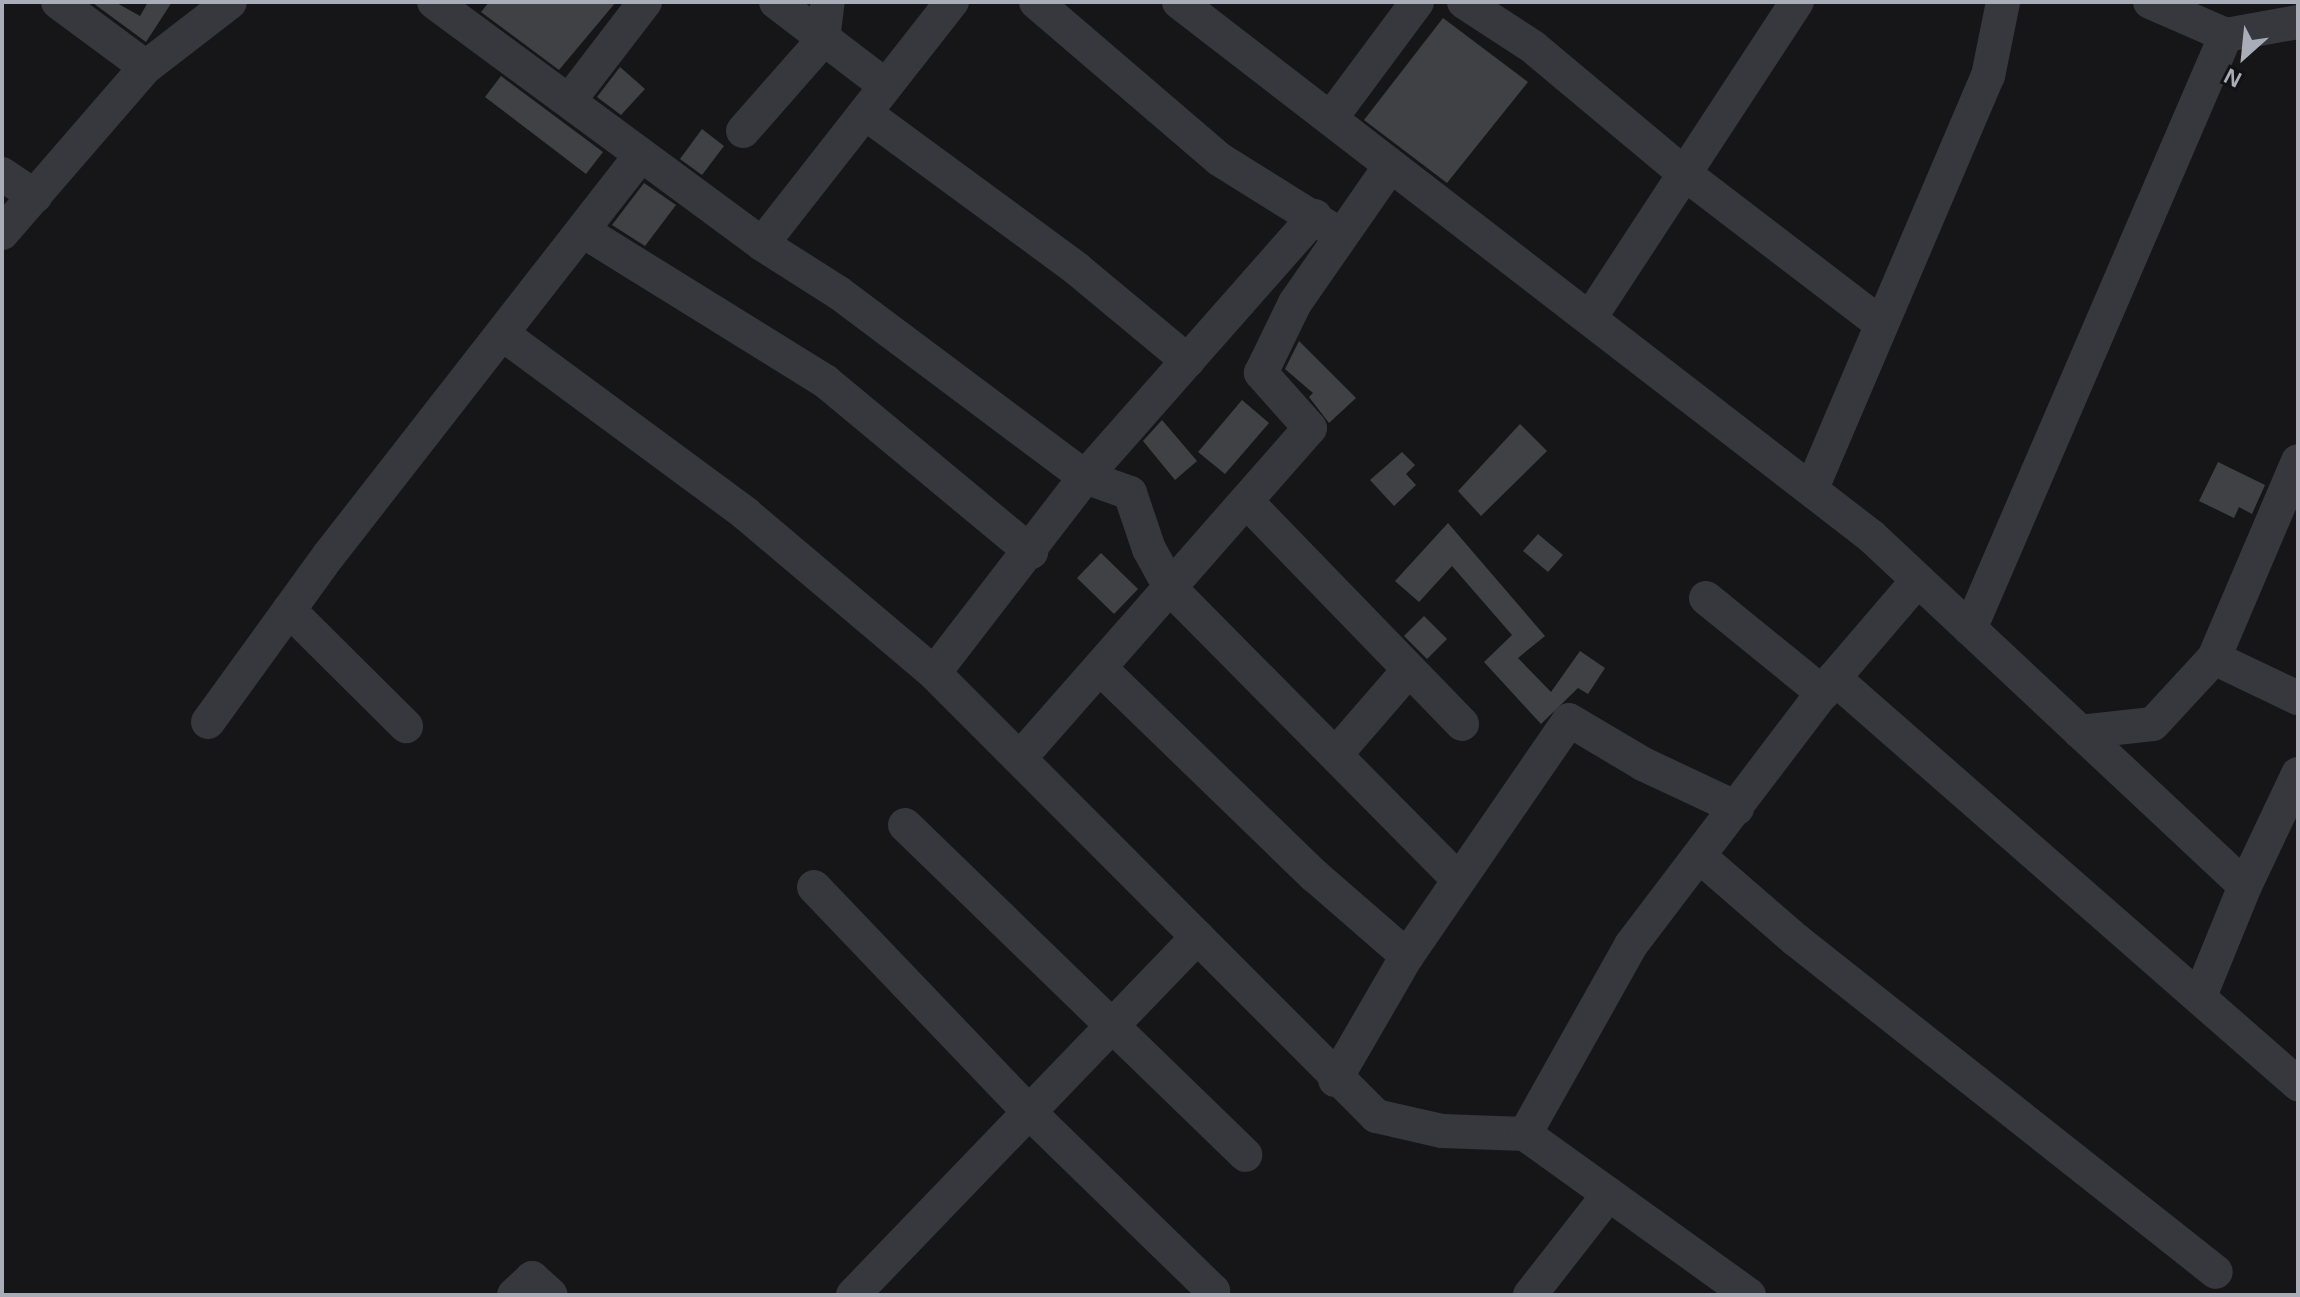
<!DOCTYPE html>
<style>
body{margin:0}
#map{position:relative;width:2300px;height:1297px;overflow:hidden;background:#161618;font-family:Helvetica,sans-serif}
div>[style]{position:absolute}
.building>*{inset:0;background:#404145}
.minor>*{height:34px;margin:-17px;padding:0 17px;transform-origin:17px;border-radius:17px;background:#37383d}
span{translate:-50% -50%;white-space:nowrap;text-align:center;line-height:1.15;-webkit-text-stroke:7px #111113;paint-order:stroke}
.frame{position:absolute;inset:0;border:4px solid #a8adb8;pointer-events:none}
.north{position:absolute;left:2204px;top:16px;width:80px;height:80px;-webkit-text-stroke:6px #111113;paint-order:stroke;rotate:207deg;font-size:22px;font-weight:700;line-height:32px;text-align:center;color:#a8adb8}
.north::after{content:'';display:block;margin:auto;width:28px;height:36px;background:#a8adb8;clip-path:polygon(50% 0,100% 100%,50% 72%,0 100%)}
</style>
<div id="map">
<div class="building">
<div style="clip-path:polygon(115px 2px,140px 16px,148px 2px,172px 2px,146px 42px,93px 3px)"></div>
<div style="clip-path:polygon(489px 2px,616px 2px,559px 70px,481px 12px)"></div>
<div style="clip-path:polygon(1443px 18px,1528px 82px,1447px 183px,1364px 120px)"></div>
<div style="clip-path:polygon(620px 67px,645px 89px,621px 115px,597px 97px)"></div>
<div style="clip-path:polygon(501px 76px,603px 152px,586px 174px,485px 97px)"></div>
<div style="clip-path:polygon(702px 129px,724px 146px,702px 175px,680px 159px)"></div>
<div style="clip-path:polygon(644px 183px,676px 205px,645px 246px,612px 225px)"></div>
<div style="clip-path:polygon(1299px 341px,1356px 398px,1329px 423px,1309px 397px,1313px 393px,1285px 369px)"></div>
<div style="clip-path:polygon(1242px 400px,1269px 423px,1225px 474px,1198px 452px)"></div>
<div style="clip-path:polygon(1162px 420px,1197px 461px,1175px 480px,1143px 441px)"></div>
<div style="clip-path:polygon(1520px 424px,1547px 451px,1481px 516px,1458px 491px)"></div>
<div style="clip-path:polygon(1402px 452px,1415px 465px,1406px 474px,1416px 485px,1394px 506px,1370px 480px)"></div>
<div style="clip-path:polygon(2218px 462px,2265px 485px,2252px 514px,2239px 507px,2234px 518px,2199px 501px)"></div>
<div style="clip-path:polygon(1448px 523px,1545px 636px,1518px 658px,1551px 692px,1580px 651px,1605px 668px,1588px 694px,1578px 688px,1541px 724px,1484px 662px,1512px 635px,1452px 566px,1419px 602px,1395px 581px)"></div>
<div style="clip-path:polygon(1538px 534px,1563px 555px,1548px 572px,1523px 551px)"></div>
<div style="clip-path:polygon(1101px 553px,1138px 589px,1114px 614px,1077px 578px)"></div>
<div style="clip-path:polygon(1424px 616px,1447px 639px,1427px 659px,1404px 636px)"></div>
</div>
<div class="minor">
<div style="left:58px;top:2px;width:109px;rotate:36.5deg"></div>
<div style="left:434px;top:2px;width:408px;rotate:36.4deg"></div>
<div style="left:762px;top:244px;width:91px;rotate:32.5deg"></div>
<div style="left:839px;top:293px;width:307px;rotate:36.8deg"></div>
<div style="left:1085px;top:477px;width:48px;rotate:19.6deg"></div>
<div style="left:1130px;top:493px;width:59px;rotate:71.3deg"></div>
<div style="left:1149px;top:549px;width:46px;rotate:61.2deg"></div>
<div style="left:1171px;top:589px;width:409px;rotate:45.3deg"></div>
<div style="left:776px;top:2px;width:138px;rotate:37.4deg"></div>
<div style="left:1036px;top:2px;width:241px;rotate:40.6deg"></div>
<div style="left:1219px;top:159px;width:132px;rotate:32deg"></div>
<div style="left:1179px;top:2px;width:874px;rotate:37.66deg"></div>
<div style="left:1871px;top:536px;width:512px;rotate:43.1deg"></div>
<div style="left:2245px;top:886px;width:124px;rotate:-64.7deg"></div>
<div style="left:1464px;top:2px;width:82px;rotate:33.1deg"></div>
<div style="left:1533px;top:47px;width:198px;rotate:39.9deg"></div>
<div style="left:1685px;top:174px;width:247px;rotate:37.4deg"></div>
<div style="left:2150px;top:2px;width:83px;rotate:23.5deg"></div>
<div style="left:2226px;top:35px;width:73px;rotate:-10.2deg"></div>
<div style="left:569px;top:101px;width:125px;rotate:-52.5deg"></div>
<div style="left:865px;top:113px;width:263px;rotate:36.3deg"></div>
<div style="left:1077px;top:269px;width:144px;rotate:39.7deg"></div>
<div style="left:1331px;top:118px;width:144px;rotate:-53.4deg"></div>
<div style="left:743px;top:131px;width:121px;rotate:-48.7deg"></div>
<div style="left:823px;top:40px;width:38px;rotate:-83deg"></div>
<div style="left:2px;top:174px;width:40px;rotate:34deg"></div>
<div style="left:1315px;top:216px;width:348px;rotate:131.4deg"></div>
<div style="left:1085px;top:477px;width:247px;rotate:127.6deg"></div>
<div style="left:934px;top:673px;width:626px;rotate:45.06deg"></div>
<div style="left:1376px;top:1116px;width:68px;rotate:12.8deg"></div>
<div style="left:1442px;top:1131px;width:83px;rotate:2.1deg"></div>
<div style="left:583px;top:231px;width:285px;rotate:31.8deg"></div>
<div style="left:825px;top:381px;width:268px;rotate:39.7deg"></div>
<div style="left:2px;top:233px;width:220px;rotate:-49.1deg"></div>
<div style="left:146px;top:67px;width:106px;rotate:-37.7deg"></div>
<div style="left:762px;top:244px;width:308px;rotate:-51.9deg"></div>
<div style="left:1590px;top:318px;width:378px;rotate:-56.8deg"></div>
<div style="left:505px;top:336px;width:300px;rotate:36.4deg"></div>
<div style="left:746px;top:514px;width:246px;rotate:40.2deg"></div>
<div style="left:1812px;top:488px;width:448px;rotate:-66.9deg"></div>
<div style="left:1988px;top:76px;width:76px;rotate:-78.5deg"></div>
<div style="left:1247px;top:502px;width:309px;rotate:45.9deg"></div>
<div style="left:1706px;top:598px;width:151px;rotate:39.1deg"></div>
<div style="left:289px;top:610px;width:165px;rotate:44.8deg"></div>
<div style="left:1970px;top:629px;width:647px;rotate:-66.69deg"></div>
<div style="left:2214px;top:658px;width:214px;rotate:-66.9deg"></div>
<div style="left:1100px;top:668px;width:299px;rotate:44.1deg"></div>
<div style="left:1315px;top:876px;width:122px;rotate:41deg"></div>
<div style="left:1834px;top:678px;width:617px;rotate:41.19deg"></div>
<div style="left:208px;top:722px;width:206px;rotate:-54.1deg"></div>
<div style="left:329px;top:555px;width:507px;rotate:-52.05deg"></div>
<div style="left:2080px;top:732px;width:73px;rotate:-6.3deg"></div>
<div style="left:2153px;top:724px;width:90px;rotate:-47.3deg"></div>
<div style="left:2214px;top:658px;width:93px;rotate:25.5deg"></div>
<div style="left:1336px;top:754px;width:108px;rotate:-49.1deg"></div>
<div style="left:1020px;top:758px;width:439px;rotate:-48.7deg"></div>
<div style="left:1310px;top:428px;width:74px;rotate:-131.7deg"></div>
<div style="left:1261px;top:373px;width:78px;rotate:-64.1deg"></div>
<div style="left:1295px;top:303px;width:165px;rotate:-55.2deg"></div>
<div style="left:905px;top:825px;width:474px;rotate:44.1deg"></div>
<div style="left:1699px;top:856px;width:128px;rotate:40.9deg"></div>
<div style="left:1796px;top:940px;width:535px;rotate:38.33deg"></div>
<div style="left:814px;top:887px;width:311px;rotate:46.3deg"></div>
<div style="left:1029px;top:1112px;width:257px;rotate:44.2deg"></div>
<div style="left:1213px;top:1291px;width:6px;rotate:141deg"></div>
<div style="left:2200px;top:996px;width:119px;rotate:-67.8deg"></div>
<div style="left:1335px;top:1080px;width:143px;rotate:-59.9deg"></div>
<div style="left:1407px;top:956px;width:286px;rotate:-55.5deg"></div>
<div style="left:1569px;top:720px;width:86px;rotate:30.7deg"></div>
<div style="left:1643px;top:764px;width:104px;rotate:25.1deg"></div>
<div style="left:514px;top:1295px;width:25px;rotate:-43deg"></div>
<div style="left:532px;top:1278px;width:25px;rotate:42deg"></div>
<div style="left:853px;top:1295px;width:497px;rotate:-46.1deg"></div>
<div style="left:1530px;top:1295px;width:128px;rotate:-52deg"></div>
<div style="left:1749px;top:1295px;width:276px;rotate:-144.3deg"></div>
<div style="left:1525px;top:1134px;width:217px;rotate:-60.7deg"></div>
<div style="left:1631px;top:945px;width:335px;rotate:-52.8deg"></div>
<div style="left:1834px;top:678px;width:129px;rotate:-49.4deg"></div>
</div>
<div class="frame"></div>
<div class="north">N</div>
</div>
